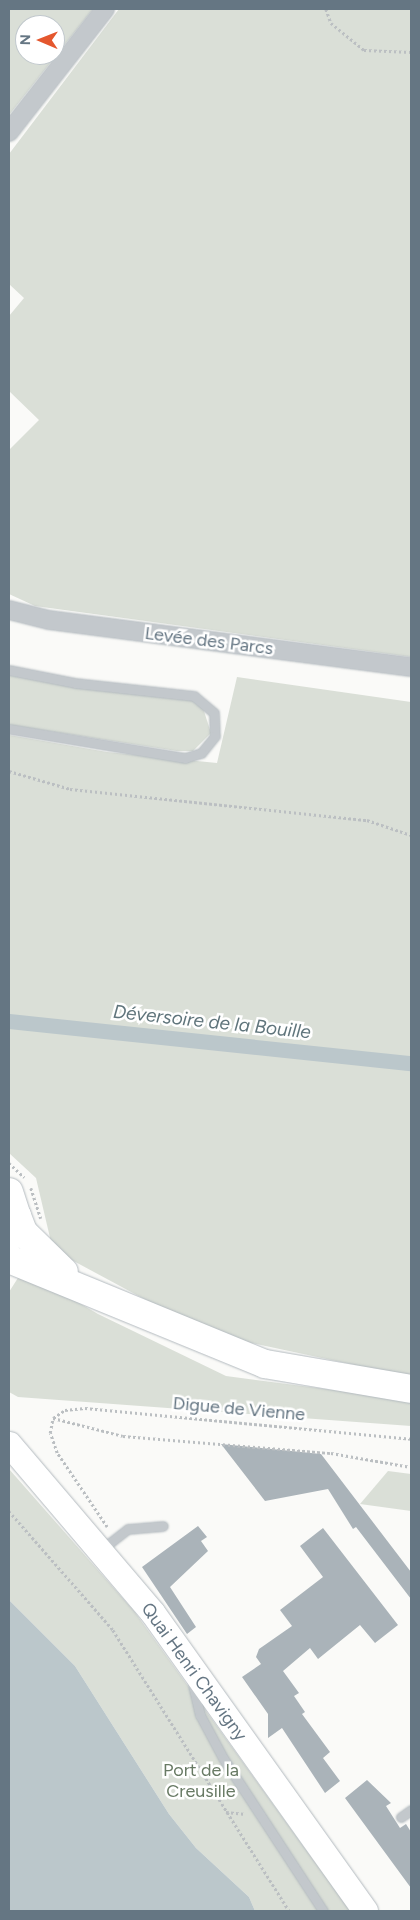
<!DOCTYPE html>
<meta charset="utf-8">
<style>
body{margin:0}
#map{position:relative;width:420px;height:1920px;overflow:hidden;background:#fafaf8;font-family:Figtree,sans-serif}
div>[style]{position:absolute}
.green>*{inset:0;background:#dadfd7}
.water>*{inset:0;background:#bbc7cb}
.canal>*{height:15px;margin:-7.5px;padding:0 7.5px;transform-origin:7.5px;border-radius:7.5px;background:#bbc7cb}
.building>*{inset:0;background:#aab3b9}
.path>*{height:2.5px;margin-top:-1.25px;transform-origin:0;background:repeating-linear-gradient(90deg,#bbbfc2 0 2.5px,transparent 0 5px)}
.roads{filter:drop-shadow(0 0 1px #b3babf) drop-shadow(0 0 1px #b3babf)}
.lane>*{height:9px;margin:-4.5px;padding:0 4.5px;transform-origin:4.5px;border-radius:4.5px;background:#c3c8cc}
.street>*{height:18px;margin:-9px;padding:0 9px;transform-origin:9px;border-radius:9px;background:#c3c8cc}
.secondary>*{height:25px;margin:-12.5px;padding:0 12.5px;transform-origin:12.5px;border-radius:12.5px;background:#fff}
.primary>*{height:28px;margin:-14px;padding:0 14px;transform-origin:14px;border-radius:14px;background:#fff}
span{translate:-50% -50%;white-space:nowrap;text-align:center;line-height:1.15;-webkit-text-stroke:5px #fff;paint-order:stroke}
.street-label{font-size:18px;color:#657683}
.park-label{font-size:18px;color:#687a64}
.water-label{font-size:19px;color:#60757c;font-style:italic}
.frame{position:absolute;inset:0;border:10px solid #657683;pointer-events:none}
.north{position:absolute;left:15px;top:15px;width:50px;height:50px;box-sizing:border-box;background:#fff;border:1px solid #c1c8cd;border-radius:50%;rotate:271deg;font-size:14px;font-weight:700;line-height:20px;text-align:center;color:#657683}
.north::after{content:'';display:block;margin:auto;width:18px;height:22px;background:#e4572e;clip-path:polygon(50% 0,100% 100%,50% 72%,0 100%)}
</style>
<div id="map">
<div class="green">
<div style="clip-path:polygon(evenodd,9px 9px,93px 9px,9px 115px,9px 9px,25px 25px,55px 25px,55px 55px,25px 55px,25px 25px)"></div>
<div style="clip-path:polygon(119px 9px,411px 9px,411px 657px,35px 606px,9px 594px,9px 450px,39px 420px,9px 391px,9px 316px,24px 298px,9px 284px,9px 154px)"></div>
<div style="clip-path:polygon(9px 675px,192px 700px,203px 708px,211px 733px,193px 751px,177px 751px,9px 725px)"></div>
<div style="clip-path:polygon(237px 677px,411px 702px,411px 1377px,242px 1341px,185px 1321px,68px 1258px,51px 1242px,36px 1178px,9px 1153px,9px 735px,107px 752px,217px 763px)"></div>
<div style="clip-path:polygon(23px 1270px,98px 1314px,226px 1376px,411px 1400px,411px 1426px,18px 1397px,9px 1392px,9px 1292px)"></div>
<div style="clip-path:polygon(9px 1469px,134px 1611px,350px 1911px,255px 1911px,249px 1897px,196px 1848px,169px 1814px,75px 1666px,9px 1600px)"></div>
<div style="clip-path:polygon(388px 1471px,411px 1474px,411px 1511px,360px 1504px)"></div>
</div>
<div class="water">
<div style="clip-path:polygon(9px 1600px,75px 1666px,169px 1814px,196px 1848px,249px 1897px,255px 1911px,9px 1911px)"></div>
</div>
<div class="canal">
<div style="left:9px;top:1021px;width:404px;rotate:6deg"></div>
</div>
<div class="building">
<div style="clip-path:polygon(221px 1444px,321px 1454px,411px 1572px,411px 1599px,356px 1527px,353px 1529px,328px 1489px,265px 1501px)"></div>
<div style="clip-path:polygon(198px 1526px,207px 1537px,201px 1541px,208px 1551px,170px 1587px,196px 1627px,187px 1634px,142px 1567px)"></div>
<div style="clip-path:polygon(323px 1528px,398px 1625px,375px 1643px,360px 1625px,318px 1659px,310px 1648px,283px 1671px,299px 1693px,294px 1696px,305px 1712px,302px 1714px,330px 1752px,323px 1758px,340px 1781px,325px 1793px,282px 1728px,268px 1738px,268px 1714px,242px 1677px,261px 1664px,256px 1657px,259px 1649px,292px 1626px,280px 1610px,323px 1577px,300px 1546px)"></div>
<div style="clip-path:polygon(367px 1780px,391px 1803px,386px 1806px,400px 1828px,406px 1824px,411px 1832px,411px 1888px,345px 1798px)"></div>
</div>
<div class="path">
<div style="left:326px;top:9px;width:15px;rotate:70deg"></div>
<div style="left:331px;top:23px;width:43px;rotate:39.3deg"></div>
<div style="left:364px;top:50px;width:47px;rotate:2.4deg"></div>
<div style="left:9px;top:771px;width:64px;rotate:16.4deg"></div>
<div style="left:70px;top:789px;width:299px;rotate:6deg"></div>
<div style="left:367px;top:820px;width:46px;rotate:18.8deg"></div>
<div style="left:9px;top:1163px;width:21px;rotate:43deg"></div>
<div style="left:31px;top:1188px;width:32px;rotate:72deg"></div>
<div style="left:53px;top:1418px;width:72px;rotate:14.4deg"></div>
<div style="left:123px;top:1436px;width:209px;rotate:4.7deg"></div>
<div style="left:331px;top:1453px;width:81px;rotate:9.9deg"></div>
<div style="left:9px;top:1511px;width:158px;rotate:48.8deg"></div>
<div style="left:113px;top:1630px;width:332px;rotate:57.9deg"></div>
<div style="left:107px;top:1527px;width:89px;rotate:-124deg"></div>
<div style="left:57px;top:1453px;width:21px;rotate:-109deg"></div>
<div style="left:50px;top:1433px;width:15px;rotate:-79deg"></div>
<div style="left:53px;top:1418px;width:14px;rotate:-34deg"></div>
<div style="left:65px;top:1410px;width:20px;rotate:-6deg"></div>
<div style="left:85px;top:1408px;width:327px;rotate:5.4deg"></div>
<div style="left:226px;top:1812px;width:20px;rotate:6deg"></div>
</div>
<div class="roads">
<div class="lane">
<div style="left:9px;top:670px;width:67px;rotate:11.1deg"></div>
<div style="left:75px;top:683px;width:120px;rotate:6.2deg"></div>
<div style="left:194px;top:696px;width:26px;rotate:40deg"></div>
<div style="left:214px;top:713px;width:23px;rotate:88deg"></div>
<div style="left:215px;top:736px;width:22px;rotate:129deg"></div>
<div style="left:201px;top:753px;width:17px;rotate:163deg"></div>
<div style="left:185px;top:758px;width:178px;rotate:-170.6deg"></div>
<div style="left:102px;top:1549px;width:33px;rotate:-38deg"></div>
<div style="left:128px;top:1529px;width:35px;rotate:-5deg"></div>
<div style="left:192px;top:1681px;width:35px;rotate:77deg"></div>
<div style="left:200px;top:1715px;width:49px;rotate:61.9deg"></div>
<div style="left:223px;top:1758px;width:183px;rotate:56.8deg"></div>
<div style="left:401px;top:1817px;width:12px;rotate:-35deg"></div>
</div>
<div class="street">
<div style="left:9px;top:132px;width:156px;rotate:-52deg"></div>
<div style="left:9px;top:610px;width:41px;rotate:14deg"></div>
<div style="left:49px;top:620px;width:365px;rotate:7.4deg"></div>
</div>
<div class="secondary">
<div style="left:9px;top:1444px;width:221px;rotate:49.6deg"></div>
<div style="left:152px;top:1612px;width:367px;rotate:54.5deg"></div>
</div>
<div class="primary">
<div style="left:9px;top:1192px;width:25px;rotate:72deg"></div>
<div style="left:17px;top:1216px;width:19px;rotate:99deg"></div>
<div style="left:17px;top:1216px;width:17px;rotate:69deg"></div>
<div style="left:23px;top:1232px;width:57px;rotate:44.3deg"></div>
<div style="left:9px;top:1259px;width:277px;rotate:22.3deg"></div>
<div style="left:265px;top:1364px;width:148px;rotate:9.7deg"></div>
</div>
</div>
<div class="street-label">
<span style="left:209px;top:641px;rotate:7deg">Levée des Parcs</span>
<span style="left:239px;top:1409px;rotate:5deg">Digue de Vienne</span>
<span style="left:194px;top:1672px;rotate:54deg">Quai Henri Chavigny</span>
</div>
<div class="park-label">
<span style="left:201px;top:1781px">Port de la<br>Creusille</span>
</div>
<div class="water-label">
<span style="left:212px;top:1022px;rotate:6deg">Déversoire de la Bouille</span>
</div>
<div class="frame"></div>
<div class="north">N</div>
</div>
